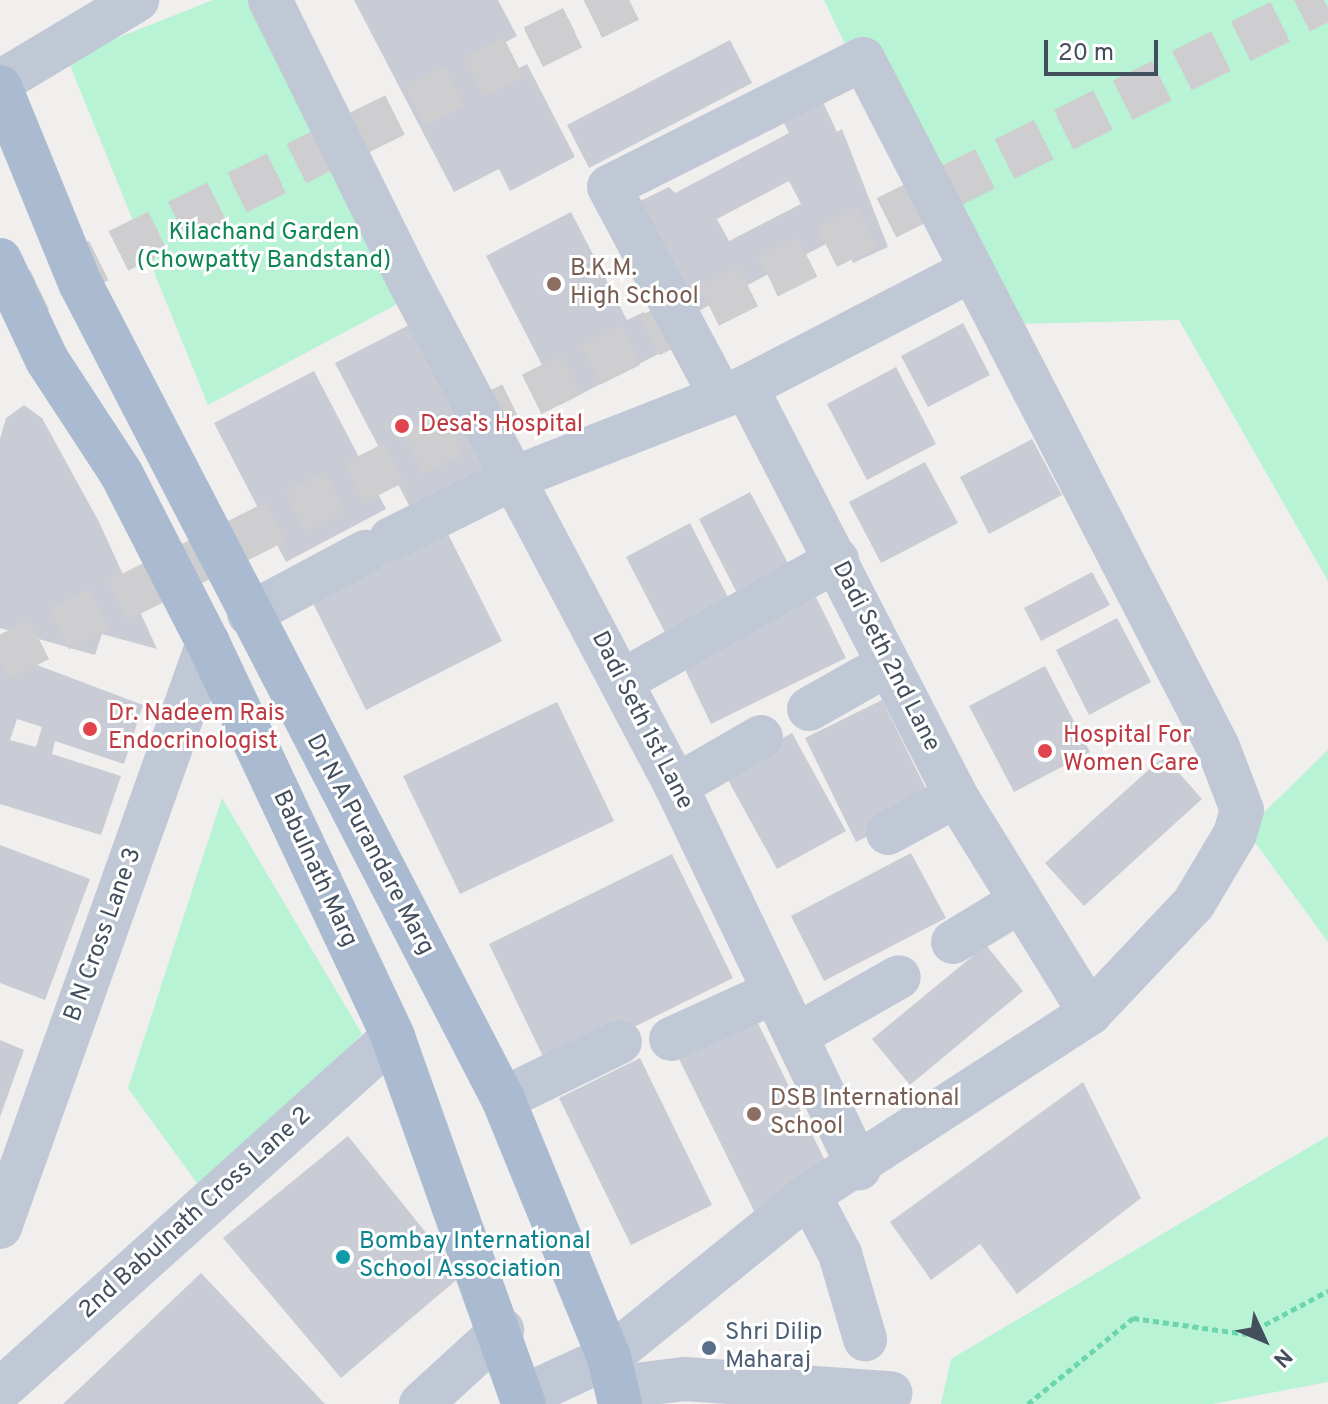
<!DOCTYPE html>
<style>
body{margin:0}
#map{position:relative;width:1328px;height:1404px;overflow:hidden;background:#f1eeee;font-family:Overpass,sans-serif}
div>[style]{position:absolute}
.green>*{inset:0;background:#b7f3d4}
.building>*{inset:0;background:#c9ccd4}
.highway-tunnel>*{height:44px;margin-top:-22px;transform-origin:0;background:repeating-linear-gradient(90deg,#ceced1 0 44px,transparent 0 66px)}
.path>*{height:5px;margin-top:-2.5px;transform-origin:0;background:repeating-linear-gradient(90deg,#6cd5ac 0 6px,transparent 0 10px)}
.minor>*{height:44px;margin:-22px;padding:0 22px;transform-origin:22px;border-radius:22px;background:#c0c8d5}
.major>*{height:44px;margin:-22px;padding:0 22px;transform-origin:22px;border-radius:22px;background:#aabad0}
.dots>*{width:22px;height:22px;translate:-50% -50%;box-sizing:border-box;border:4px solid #fff;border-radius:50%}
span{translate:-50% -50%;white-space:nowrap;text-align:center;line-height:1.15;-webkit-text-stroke:6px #fff;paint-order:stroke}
.park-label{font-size:24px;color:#0d8656}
.education-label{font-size:24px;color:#785e54}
.left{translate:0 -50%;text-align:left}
.health-label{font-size:24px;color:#be3a42}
.street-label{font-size:24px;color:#444f5d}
.culture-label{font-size:24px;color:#0d838f}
.service-label{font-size:24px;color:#4e5e75}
.north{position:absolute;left:1224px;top:1300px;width:80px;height:80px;-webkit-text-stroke:6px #fff;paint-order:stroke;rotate:134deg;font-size:22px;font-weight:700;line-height:32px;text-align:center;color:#444f5d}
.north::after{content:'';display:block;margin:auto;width:28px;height:36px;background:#444f5d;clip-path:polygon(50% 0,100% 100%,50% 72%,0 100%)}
.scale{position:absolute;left:1044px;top:40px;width:114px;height:36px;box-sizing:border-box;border:4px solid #444f5d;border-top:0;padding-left:10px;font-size:24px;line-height:28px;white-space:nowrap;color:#444f5d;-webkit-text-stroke:6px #fff;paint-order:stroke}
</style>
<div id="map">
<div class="green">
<div style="clip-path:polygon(213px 0,256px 0,416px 294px,208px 405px,67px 58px)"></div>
<div style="clip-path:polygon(824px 0,1328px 0,1328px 581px,1179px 320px,979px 325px)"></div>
<div style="clip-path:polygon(1328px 750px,1328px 942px,1246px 830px)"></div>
<div style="clip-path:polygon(222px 798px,362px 1034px,204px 1193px,128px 1088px)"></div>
<div style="clip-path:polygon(1328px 1136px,1328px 1382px,1212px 1404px,941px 1404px,951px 1359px)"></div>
</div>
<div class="building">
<div style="clip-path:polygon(354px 0,498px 0,517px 36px,479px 56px,492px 82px,527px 64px,575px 157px,510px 191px,499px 169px,454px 192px)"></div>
<div style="clip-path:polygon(730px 40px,752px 83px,589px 168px,567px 125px)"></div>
<div style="clip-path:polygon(evenodd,823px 102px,837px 132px,842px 129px,888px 247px,853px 263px,841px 236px,691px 315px,636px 203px,669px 187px,675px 193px,789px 133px,782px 119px,823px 102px,789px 181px,801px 204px,729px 241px,717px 219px,789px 181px)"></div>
<div style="clip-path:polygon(571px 212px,627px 320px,644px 312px,664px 351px,562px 404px,486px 256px)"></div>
<div style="clip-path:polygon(963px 323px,990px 375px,928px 407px,901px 356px)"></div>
<div style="clip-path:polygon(409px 325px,488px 477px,414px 515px,335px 363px)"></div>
<div style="clip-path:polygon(896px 367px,936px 444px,867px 480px,827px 404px)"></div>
<div style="clip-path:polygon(314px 371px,386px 509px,286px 562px,214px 423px)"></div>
<div style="clip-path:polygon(24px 405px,42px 418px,99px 522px,157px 649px,102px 634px,95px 655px,0 628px,0 439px,6px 418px)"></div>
<div style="clip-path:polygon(1032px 439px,1062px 495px,989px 534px,960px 477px)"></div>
<div style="clip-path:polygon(925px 462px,958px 523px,881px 563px,849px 502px)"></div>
<div style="clip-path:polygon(750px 492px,796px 578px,743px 605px,699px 519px)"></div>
<div style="clip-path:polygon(690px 523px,735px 611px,671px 644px,626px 557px)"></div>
<div style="clip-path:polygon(444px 526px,502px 641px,366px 710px,309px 595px)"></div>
<div style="clip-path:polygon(1092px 572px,1110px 605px,1041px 641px,1024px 608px)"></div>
<div style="clip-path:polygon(813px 591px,846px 658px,711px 724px,679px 657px)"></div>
<div style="clip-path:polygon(1117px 618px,1151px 682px,1089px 715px,1056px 650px)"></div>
<div style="clip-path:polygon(evenodd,0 651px,143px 705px,124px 764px,55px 741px,52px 754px,121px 776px,101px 835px,0 804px,0 651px,17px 719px,42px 727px,36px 747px,10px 740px,17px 719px)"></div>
<div style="clip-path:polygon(1045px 666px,1090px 752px,1014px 792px,969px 706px)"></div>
<div style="clip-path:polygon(882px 700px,933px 803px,856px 842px,805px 738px)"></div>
<div style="clip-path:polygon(557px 702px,614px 821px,460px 894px,403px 776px)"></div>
<div style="clip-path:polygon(792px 733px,846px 831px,777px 869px,723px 771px)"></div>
<div style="clip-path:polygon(1164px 756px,1202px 799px,1084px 906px,1045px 863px)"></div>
<div style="clip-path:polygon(0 845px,90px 879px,45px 1000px,0 983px)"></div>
<div style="clip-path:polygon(911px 853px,946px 918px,824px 981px,791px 916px)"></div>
<div style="clip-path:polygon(672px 854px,733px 978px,549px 1069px,489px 944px)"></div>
<div style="clip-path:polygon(986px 945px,1023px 991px,910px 1085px,872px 1039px)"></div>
<div style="clip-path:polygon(755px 1017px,831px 1173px,754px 1211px,677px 1055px)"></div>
<div style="clip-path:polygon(0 1040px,24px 1050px,0 1117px)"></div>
<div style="clip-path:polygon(640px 1058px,712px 1205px,631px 1245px,559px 1098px)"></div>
<div style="clip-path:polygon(1083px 1082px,1141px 1198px,1017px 1294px,980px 1244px,931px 1280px,890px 1222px)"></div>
<div style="clip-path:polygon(348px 1136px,461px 1276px,341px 1378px,223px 1238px)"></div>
<div style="clip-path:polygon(201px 1273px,325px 1404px,63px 1404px)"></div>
</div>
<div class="highway-tunnel">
<div style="left:0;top:309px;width:701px;rotate:-26.16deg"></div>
<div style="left:0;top:659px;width:1479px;rotate:-26.46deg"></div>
</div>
<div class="path">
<div style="left:1028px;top:1404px;width:136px;rotate:-39.3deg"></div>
<div style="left:1133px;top:1318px;width:115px;rotate:8deg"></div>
<div style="left:1247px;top:1334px;width:92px;rotate:-28deg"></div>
</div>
<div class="minor">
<div style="left:270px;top:0;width:313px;rotate:63.7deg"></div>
<div style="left:409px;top:281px;width:571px;rotate:62.13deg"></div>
<div style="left:676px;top:786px;width:424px;rotate:64.4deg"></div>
<div style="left:0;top:82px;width:160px;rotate:-30.9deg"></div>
<div style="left:746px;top:387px;width:460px;rotate:62.8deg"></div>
<div style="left:956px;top:796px;width:255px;rotate:58.3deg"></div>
<div style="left:391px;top:539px;width:137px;rotate:-26.4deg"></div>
<div style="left:514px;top:478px;width:249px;rotate:-21.4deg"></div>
<div style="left:746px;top:387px;width:254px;rotate:-27.4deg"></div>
<div style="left:972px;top:270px;width:237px;rotate:-117.3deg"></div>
<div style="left:863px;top:59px;width:284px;rotate:153.3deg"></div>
<div style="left:609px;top:187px;width:238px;rotate:61.9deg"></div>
<div style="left:249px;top:614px;width:132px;rotate:-28.1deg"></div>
<div style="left:622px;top:681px;width:247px;rotate:-29.4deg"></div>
<div style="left:809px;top:709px;width:87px;rotate:-29.5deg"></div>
<div style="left:676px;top:786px;width:98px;rotate:-30deg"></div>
<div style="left:888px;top:833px;width:77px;rotate:-28.6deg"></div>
<div style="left:953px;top:942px;width:77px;rotate:-31.2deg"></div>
<div style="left:797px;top:1035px;width:117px;rotate:-29.6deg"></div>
<div style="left:671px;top:1039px;width:111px;rotate:-24.5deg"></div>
<div style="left:503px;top:1099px;width:130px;rotate:-26deg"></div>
<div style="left:809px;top:1195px;width:67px;rotate:62.3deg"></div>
<div style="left:840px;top:1254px;width:89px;rotate:73.6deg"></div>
<div style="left:0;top:1227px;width:620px;rotate:-70.4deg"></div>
<div style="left:619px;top:1387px;width:65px;rotate:-7deg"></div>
<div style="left:684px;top:1379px;width:207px;rotate:3.9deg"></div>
<div style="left:0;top:1390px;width:528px;rotate:-41.93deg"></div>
<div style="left:522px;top:1397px;width:96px;rotate:-24.7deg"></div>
<div style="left:609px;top:1357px;width:257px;rotate:-39deg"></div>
<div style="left:809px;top:1195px;width:335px;rotate:-32.9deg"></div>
<div style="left:1090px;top:1013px;width:151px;rotate:-46.6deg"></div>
<div style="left:1194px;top:903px;width:80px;rotate:-59.3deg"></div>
<div style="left:1235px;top:834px;width:25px;rotate:-74deg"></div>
<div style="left:1242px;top:810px;width:67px;rotate:-110.9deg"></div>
<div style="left:1218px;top:747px;width:537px;rotate:-117.28deg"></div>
<div style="left:421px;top:1404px;width:110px;rotate:-42.4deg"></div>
</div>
<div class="major">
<div style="left:0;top:87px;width:212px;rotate:67.8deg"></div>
<div style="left:80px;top:283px;width:919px;rotate:62.6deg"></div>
<div style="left:503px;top:1099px;width:279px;rotate:67.7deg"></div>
<div style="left:609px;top:1357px;width:48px;rotate:76.8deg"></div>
<div style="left:0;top:260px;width:110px;rotate:64.8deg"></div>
<div style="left:47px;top:360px;width:135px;rotate:56.8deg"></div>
<div style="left:121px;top:473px;width:191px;rotate:62.9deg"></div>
<div style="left:208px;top:643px;width:435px;rotate:64.8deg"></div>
<div style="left:393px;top:1037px;width:390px;rotate:70.4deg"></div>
</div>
<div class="dots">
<div style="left:554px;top:284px;background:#8d6e63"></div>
<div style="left:402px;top:426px;background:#e0444e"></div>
<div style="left:90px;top:729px;background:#e0444e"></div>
<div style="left:1045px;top:751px;background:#e0444e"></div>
<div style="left:754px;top:1114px;background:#8d6e63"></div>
<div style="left:343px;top:1257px;background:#0f9aa8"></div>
<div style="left:709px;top:1348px;background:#5c6f8a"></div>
</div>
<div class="park-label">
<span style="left:264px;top:248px">Kilachand Garden<br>(Chowpatty Bandstand)</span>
</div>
<div class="education-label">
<span class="left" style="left:570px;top:284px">B.K.M.<br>High School</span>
<span class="left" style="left:770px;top:1114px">DSB International<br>School</span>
</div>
<div class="health-label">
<span class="left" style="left:420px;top:426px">Desa's Hospital</span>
<span class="left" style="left:108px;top:729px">Dr. Nadeem Rais<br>Endocrinologist</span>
<span class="left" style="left:1063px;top:751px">Hospital For<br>Women Care</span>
</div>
<div class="street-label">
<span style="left:885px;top:657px;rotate:63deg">Dadi Seth 2nd Lane</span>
<span style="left:641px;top:721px;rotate:63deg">Dadi Seth 1st Lane</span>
<span style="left:369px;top:845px;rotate:62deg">Dr N A Purandare Marg</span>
<span style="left:314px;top:869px;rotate:65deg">Babulnath Marg</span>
<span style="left:104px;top:935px;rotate:-70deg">B N Cross Lane 3</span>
<span style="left:196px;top:1214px;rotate:-42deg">2nd Babulnath Cross Lane 2</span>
</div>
<div class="culture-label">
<span class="left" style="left:359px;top:1257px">Bombay International<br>School Association</span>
</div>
<div class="service-label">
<span class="left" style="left:725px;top:1348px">Shri Dilip<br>Maharaj</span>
</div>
<div class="north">N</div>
<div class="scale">20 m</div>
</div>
